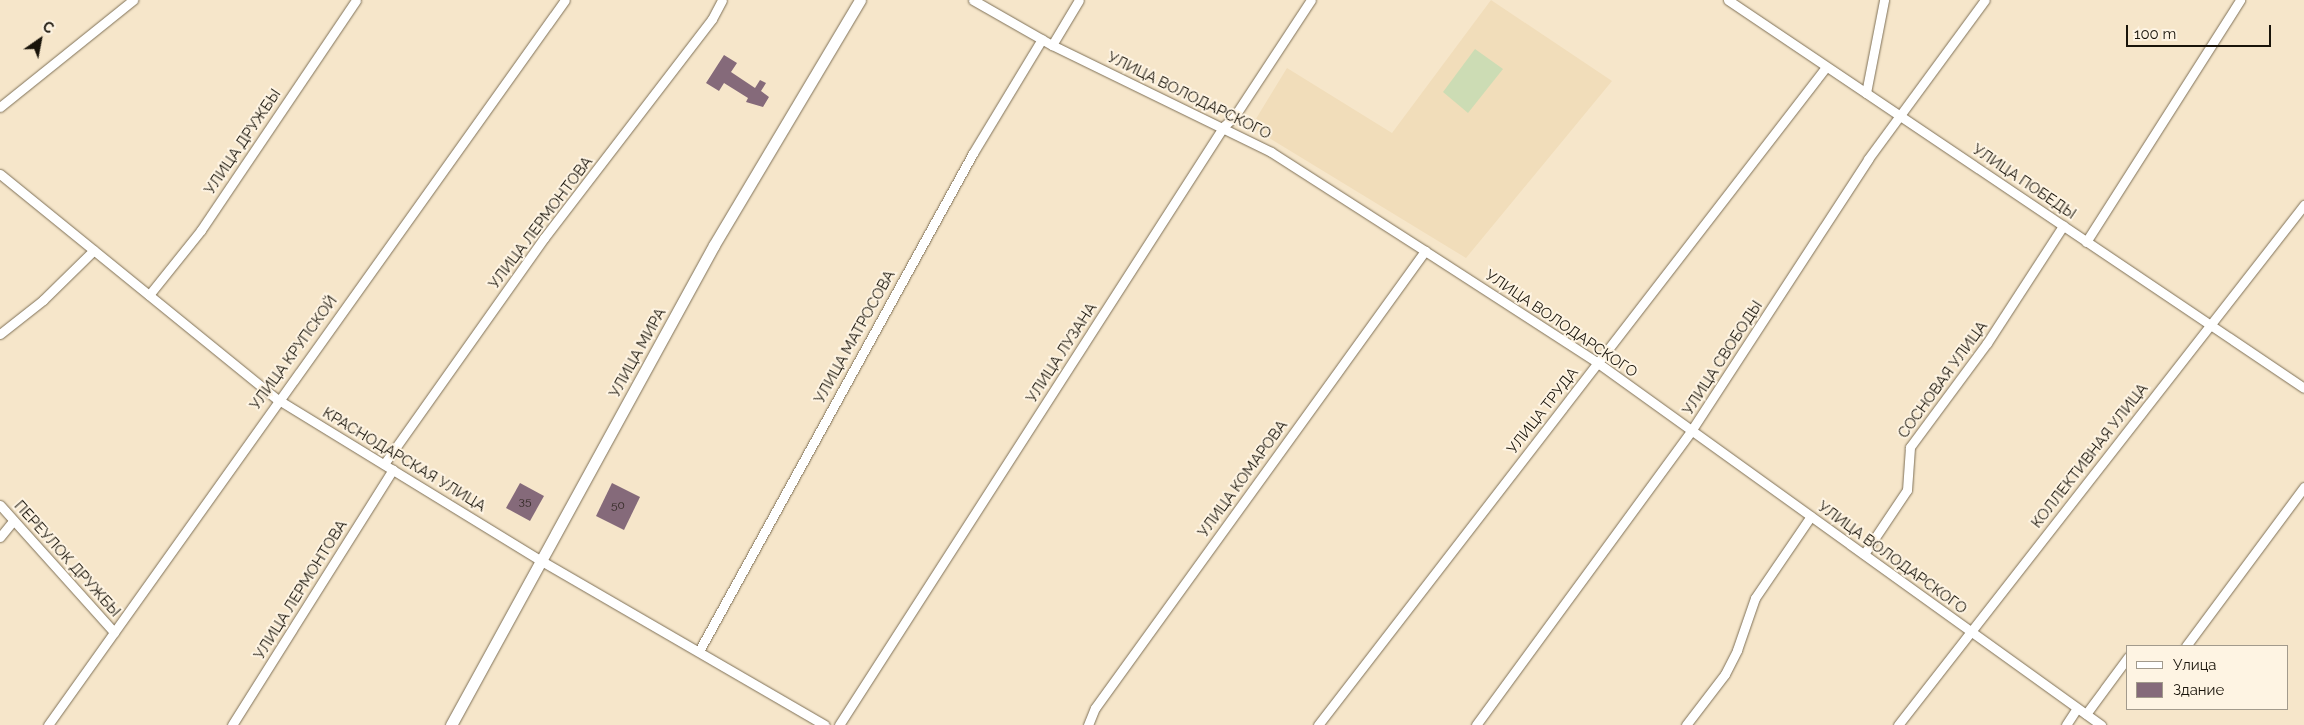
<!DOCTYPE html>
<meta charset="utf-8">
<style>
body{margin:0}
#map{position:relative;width:2304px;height:725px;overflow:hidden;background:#f6e6ca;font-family:Raleway,sans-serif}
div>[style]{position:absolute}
.built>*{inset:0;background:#f1ddba}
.green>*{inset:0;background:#ccdcb4}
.building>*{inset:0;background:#856a7a}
.roads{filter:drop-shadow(0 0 1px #7e7057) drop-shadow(0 0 1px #7e7057)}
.minor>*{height:9px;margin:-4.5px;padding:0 4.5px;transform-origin:4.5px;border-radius:4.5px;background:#fff}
.major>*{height:11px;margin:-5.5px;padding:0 5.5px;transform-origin:5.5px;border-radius:5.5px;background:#fff}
span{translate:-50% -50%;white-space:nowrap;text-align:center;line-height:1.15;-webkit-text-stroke:4px #fef4e3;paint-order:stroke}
.number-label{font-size:12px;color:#342a26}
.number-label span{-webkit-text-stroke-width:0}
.street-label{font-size:15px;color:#19140a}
.legend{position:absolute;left:2126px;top:645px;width:162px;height:65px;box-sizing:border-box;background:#fef4e3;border:1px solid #a29a8c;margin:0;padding:6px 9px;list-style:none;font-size:15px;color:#19140a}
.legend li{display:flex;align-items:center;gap:10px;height:25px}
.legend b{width:25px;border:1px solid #a29a8c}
.north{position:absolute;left:15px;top:15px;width:50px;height:50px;-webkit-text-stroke:4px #fef4e3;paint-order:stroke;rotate:33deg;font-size:14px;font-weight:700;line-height:20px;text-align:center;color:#19140a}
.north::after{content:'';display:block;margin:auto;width:18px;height:22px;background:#19140a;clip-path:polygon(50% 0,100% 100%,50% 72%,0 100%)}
.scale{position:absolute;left:2126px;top:25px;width:145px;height:22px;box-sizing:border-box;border:2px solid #19140a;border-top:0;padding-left:6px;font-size:15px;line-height:18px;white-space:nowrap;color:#19140a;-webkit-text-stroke:4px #fef4e3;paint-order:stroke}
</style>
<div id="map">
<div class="built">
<div style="clip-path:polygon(1491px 0,1612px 81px,1466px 258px,1251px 127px,1287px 68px,1392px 133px)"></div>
</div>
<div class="green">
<div style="clip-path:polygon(1475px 49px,1503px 69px,1468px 113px,1443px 92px)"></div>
</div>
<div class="building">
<div style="clip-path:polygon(724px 55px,737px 63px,731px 72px,755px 88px,760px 80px,766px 83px,761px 91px,769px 97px,763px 107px,746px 102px,748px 98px,724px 83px,719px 91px,706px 83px)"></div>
<div style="clip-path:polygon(520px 483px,544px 496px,530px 521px,506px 508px)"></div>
<div style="clip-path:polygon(612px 483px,640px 497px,624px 530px,596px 516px)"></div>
</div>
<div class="roads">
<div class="minor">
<div style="left:973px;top:0;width:91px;rotate:29.7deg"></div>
<div style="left:1052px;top:45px;width:244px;rotate:26deg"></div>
<div style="left:1271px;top:152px;width:183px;rotate:32.7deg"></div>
<div style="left:1425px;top:251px;width:206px;rotate:32.9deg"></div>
<div style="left:1598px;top:363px;width:620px;rotate:35.74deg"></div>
<div style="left:1728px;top:0;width:694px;rotate:33.96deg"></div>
<div style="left:1052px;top:45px;width:52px;rotate:-59deg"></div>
<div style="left:1866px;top:93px;width:95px;rotate:-79deg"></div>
<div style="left:0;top:107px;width:171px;rotate:-38.8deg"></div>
<div style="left:0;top:174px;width:357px;rotate:39.1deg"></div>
<div style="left:277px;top:399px;width:308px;rotate:31.5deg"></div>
<div style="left:540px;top:560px;width:329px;rotate:30.1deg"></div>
<div style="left:2086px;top:242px;width:287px;rotate:-57.5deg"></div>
<div style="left:149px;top:295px;width:83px;rotate:-51.3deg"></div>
<div style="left:201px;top:230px;width:277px;rotate:-56deg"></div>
<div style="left:0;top:334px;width:55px;rotate:-38.3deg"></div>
<div style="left:43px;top:300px;width:71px;rotate:-44.4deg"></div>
<div style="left:384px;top:464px;width:277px;rotate:-54.7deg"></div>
<div style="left:544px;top:238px;width:276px;rotate:-52.5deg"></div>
<div style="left:712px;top:19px;width:21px;rotate:-62deg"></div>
<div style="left:0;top:505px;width:171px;rotate:48.1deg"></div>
<div style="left:0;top:537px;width:19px;rotate:-51deg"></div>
<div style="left:1864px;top:554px;width:77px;rotate:-56.1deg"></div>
<div style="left:1907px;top:490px;width:43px;rotate:-86deg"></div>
<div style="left:1910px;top:447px;width:129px;rotate:-53.5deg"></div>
<div style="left:1987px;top:343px;width:140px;rotate:-57deg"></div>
<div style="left:2186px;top:646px;width:198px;rotate:-53.4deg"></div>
<div style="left:699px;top:651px;width:568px;rotate:-61.18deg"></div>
<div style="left:973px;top:153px;width:133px;rotate:-58.8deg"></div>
<div style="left:2086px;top:714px;width:71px;rotate:-53.6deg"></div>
<div style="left:48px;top:725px;width:890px;rotate:-54.51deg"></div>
<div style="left:232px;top:725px;width:302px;rotate:-57.8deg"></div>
<div style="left:839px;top:725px;width:712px;rotate:-57.27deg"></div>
<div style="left:1224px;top:126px;width:13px;rotate:-42deg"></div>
<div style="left:1234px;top:117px;width:140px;rotate:-56.7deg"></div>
<div style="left:1088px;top:725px;width:18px;rotate:-68deg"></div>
<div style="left:1095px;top:708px;width:564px;rotate:-54.17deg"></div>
<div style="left:1318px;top:725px;width:831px;rotate:-52.33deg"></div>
<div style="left:1476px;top:725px;width:364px;rotate:-53.8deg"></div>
<div style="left:1691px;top:431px;width:325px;rotate:-56.9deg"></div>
<div style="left:1868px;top:159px;width:197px;rotate:-53.7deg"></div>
<div style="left:1686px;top:725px;width:64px;rotate:-52.6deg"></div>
<div style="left:1725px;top:674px;width:27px;rotate:-63deg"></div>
<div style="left:1737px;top:650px;width:55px;rotate:-70.9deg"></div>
<div style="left:1755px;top:598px;width:99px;rotate:-55.7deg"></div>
<div style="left:1898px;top:725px;width:660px;rotate:-52.02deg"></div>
<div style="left:2066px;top:725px;width:20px;rotate:-57deg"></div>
</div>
<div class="major">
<div style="left:451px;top:725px;width:547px;rotate:-61.28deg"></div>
<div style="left:714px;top:245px;width:285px;rotate:-59.2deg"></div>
</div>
</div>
<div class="number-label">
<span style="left:525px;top:502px">35</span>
<span style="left:618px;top:506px">50</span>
</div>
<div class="street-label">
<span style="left:1189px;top:96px;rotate:26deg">УЛИЦА ВОЛОДАРСКОГО</span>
<span style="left:243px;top:142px;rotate:-56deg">УЛИЦА ДРУЖБЫ</span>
<span style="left:2024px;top:182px;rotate:34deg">УЛИЦА ПОБЕДЫ</span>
<span style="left:541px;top:223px;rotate:-53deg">УЛИЦА ЛЕРМОНТОВА</span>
<span style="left:1561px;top:324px;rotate:34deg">УЛИЦА ВОЛОДАРСКОГО</span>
<span style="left:855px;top:337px;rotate:-61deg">УЛИЦА МАТРОСОВА</span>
<span style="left:294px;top:353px;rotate:-54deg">УЛИЦА КРУПСКОЙ</span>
<span style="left:638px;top:353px;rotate:-61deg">УЛИЦА МИРА</span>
<span style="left:1062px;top:353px;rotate:-57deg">УЛИЦА ЛУЗАНА</span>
<span style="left:1723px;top:358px;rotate:-57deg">УЛИЦА СВОБОДЫ</span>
<span style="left:1943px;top:380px;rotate:-54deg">СОСНОВАЯ УЛИЦА</span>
<span style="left:1543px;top:411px;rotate:-52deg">УЛИЦА ТРУДА</span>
<span style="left:2090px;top:456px;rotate:-52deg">КОЛЛЕКТИВНАЯ УЛИЦА</span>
<span style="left:404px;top:460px;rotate:31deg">КРАСНОДАРСКАЯ УЛИЦА</span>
<span style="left:1243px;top:479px;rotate:-54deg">УЛИЦА КОМАРОВА</span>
<span style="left:1892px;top:558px;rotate:36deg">УЛИЦА ВОЛОДАРСКОГО</span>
<span style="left:67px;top:559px;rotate:48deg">ПЕРЕУЛОК ДРУЖБЫ</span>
<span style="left:301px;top:590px;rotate:-58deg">УЛИЦА ЛЕРМОНТОВА</span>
</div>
<ul class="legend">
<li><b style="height:6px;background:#fff"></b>Улица</li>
<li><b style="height:14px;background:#856a7a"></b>Здание</li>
</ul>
<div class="north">С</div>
<div class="scale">100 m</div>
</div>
